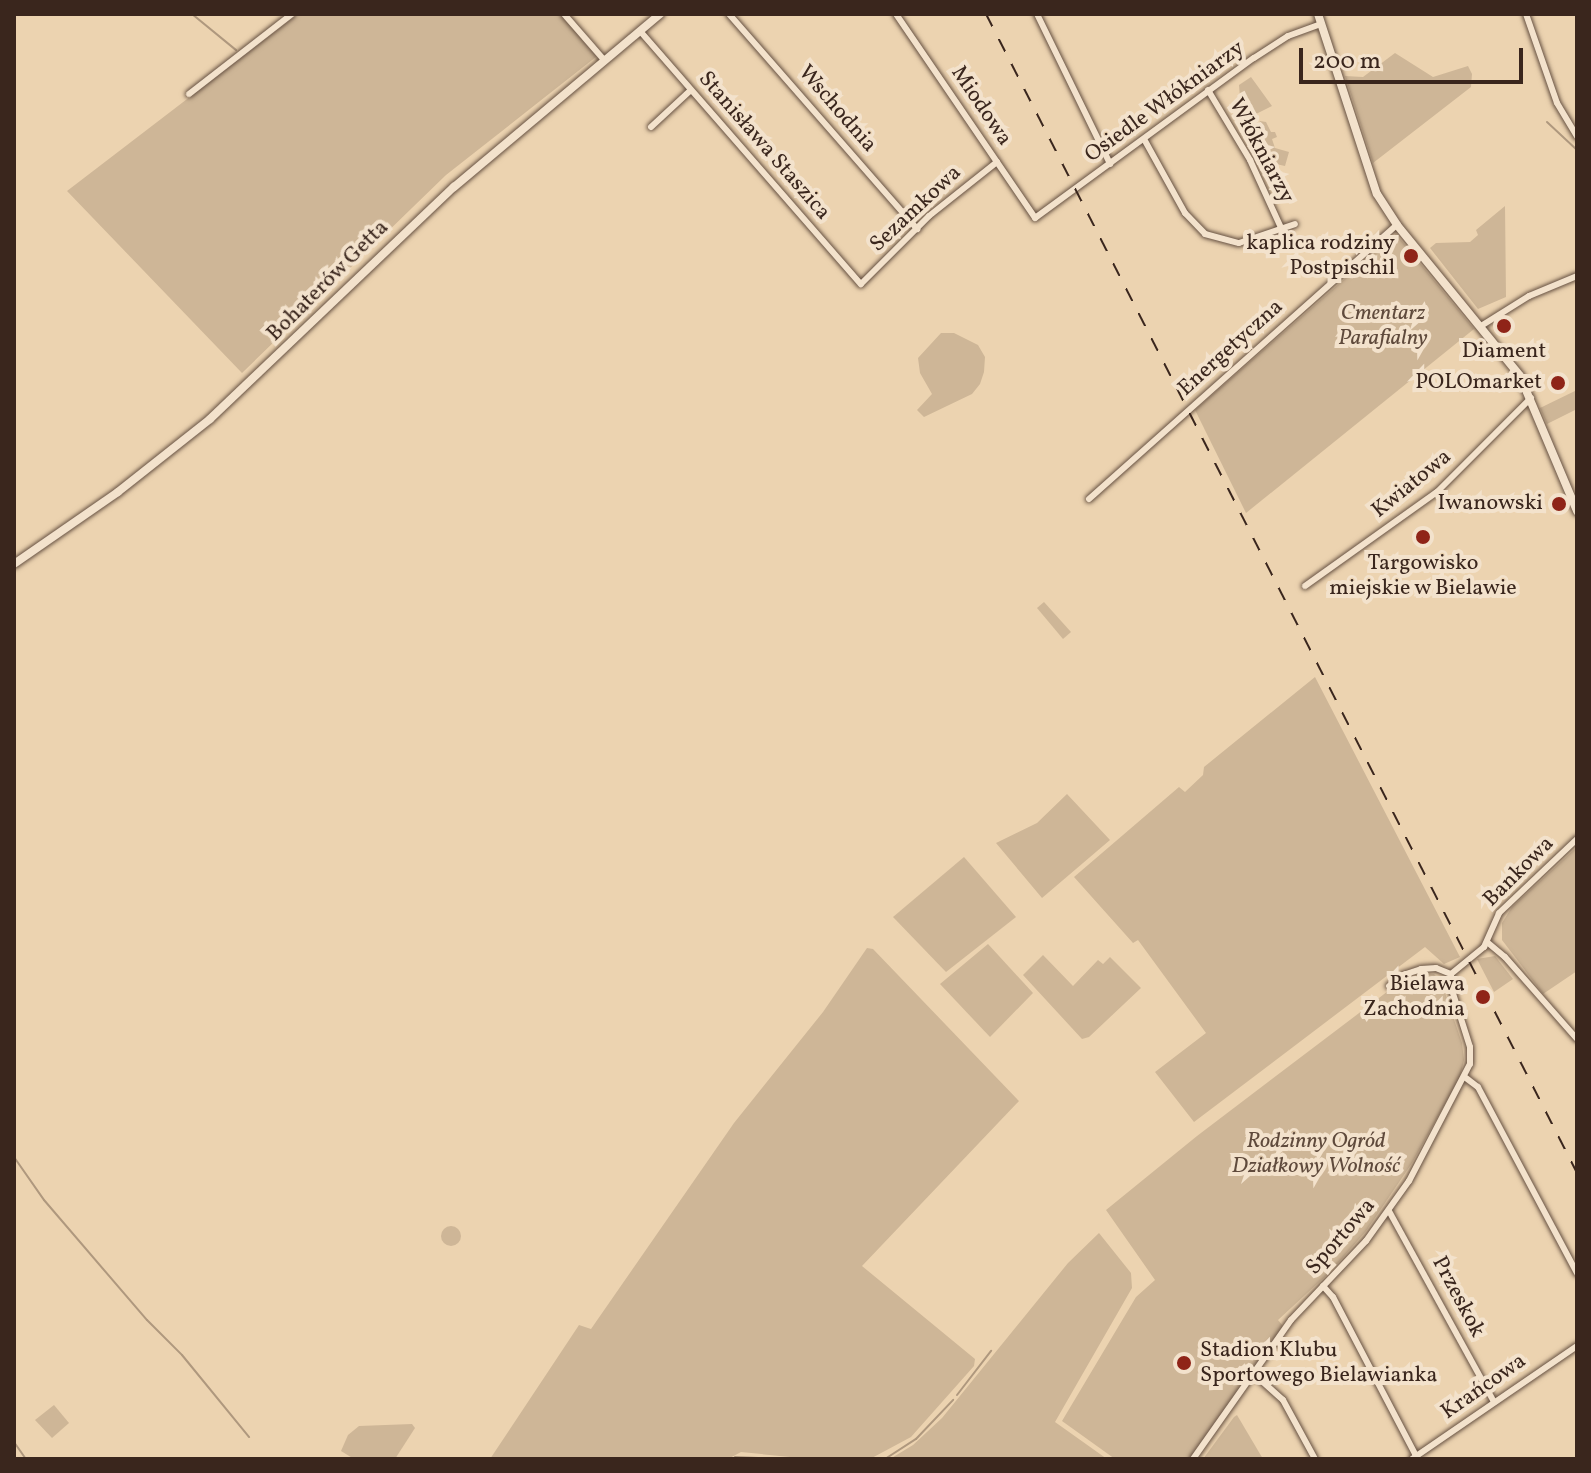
<!DOCTYPE html>
<meta charset="utf-8">
<style>
body{margin:0}
#map{position:relative;width:1591px;height:1473px;overflow:hidden;background:#ecd3b0;font-family:Vollkorn,serif}
div>[style]{position:absolute}
.green>*{inset:0;background:#ceb697}
.round{border-radius:50%}
.stream>*{height:2px;margin:-1px;padding:0 1px;transform-origin:1px;border-radius:1px;background:#af987e}
.roads{filter:drop-shadow(0 0 2px #665142) drop-shadow(0 0 2px #665142)}
.minor>*{height:6px;margin:-3px;padding:0 3px;transform-origin:3px;border-radius:3px;background:#f3e2cc}
.tertiary>*{height:8px;margin:-4px;padding:0 4px;transform-origin:4px;border-radius:4px;background:#f3e2cc}
.rail>*{height:2px;margin-top:-1px;transform-origin:0;background:repeating-linear-gradient(90deg,#3a261d 0 14px,transparent 0 28px)}
.dots>*{width:22px;height:22px;translate:-50% -50%;box-sizing:border-box;border:4px solid #f3e2cc;border-radius:50%}
span{translate:-50% -50%;white-space:nowrap;text-align:center;line-height:1.15;-webkit-text-stroke:8px #f3e2cc;paint-order:stroke}
.street-label{font-size:22px;color:#3a261d}
.poi-label{font-size:22px;color:#3a261d}
.right{translate:-100% -50%;text-align:right}
.left{translate:0 -50%;text-align:left}
.park-label{font-size:22px;color:#5f4a3c;font-style:italic}
.frame{position:absolute;inset:0;border:16px solid #3a261d;pointer-events:none}
.scale{position:absolute;left:1299px;top:48px;width:224px;height:36px;box-sizing:border-box;border:4px solid #3a261d;border-top:0;padding-left:10px;font-size:24px;line-height:28px;white-space:nowrap;color:#3a261d;-webkit-text-stroke:6px #f3e2cc;paint-order:stroke}
</style>
<div id="map">
<div class="green">
<div style="clip-path:polygon(298px 14px,568px 14px,601px 53px,446px 175px,242px 373px,67px 191px)"></div>
<div style="clip-path:polygon(1395px 53px,1433px 77px,1468px 66px,1472px 74px,1471px 87px,1373px 163px,1345px 76px,1363px 77px)"></div>
<div style="clip-path:polygon(1251px 77px,1272px 106px,1240px 122px,1232px 108px,1240px 98px,1239px 85px)"></div>
<div style="clip-path:polygon(1260px 121px,1266px 122px,1271px 132px,1275px 132px,1277px 137px,1272px 139px,1275px 148px,1289px 152px,1285px 166px,1276px 164px,1258px 126px)"></div>
<div style="clip-path:polygon(1505px 206px,1506px 297px,1478px 309px,1430px 248px,1436px 243px,1470px 242px,1478px 235px,1476px 230px)"></div>
<div style="clip-path:polygon(1396px 234px,1474px 329px,1246px 513px,1195px 410px)"></div>
<div style="clip-path:polygon(941px 333px,954px 333px,978px 345px,985px 357px,984px 372px,980px 384px,972px 394px,924px 417px,917px 410px,932px 394px,920px 373px,918px 358px)"></div>
<div style="clip-path:polygon(1577px 390px,1577px 409px,1547px 424px,1540px 408px)"></div>
<div style="clip-path:polygon(1044px 602px,1071px 632px,1063px 639px,1037px 608px)"></div>
<div style="clip-path:polygon(1315px 677px,1460px 957px,1444px 964px,1425px 947px,1194px 1122px,1155px 1072px,1206px 1033px,1138px 940px,1133px 943px,1074px 877px,1179px 787px,1185px 792px,1203px 775px,1204px 767px)"></div>
<div style="clip-path:polygon(1067px 794px,1110px 840px,1042px 898px,996px 843px,1037px 823px)"></div>
<div style="clip-path:polygon(1577px 847px,1577px 971px,1543px 994px,1502px 940px,1502px 923px,1512px 907px)"></div>
<div style="clip-path:polygon(964px 857px,1016px 917px,946px 972px,893px 917px)"></div>
<div style="clip-path:polygon(988px 944px,1033px 993px,990px 1037px,940px 984px)"></div>
<div style="clip-path:polygon(867px 948px,873px 949px,1019px 1101px,862px 1266px,975px 1359px,974px 1366px,911px 1437px,870px 1459px,810px 1459px,741px 1452px,728px 1459px,490px 1459px,579px 1325px,591px 1329px,734px 1123px,823px 1012px)"></div>
<div style="clip-path:polygon(1043px 955px,1073px 986px,1098px 960px,1103px 964px,1110px 957px,1141px 988px,1089px 1037px,1082px 1039px,1023px 975px)"></div>
<div style="clip-path:polygon(1495px 956px,1513px 979px,1494px 992px,1477px 959px)"></div>
<div style="clip-path:polygon(1424px 973px,1434px 974px,1441px 981px,1462px 1043px,1464px 1060px,1460px 1077px,1412px 1163px,1366px 1231px,1331px 1271px,1278px 1320px,1283px 1326px,1278px 1335px,1189px 1459px,1115px 1459px,1062px 1421px,1136px 1297px,1155px 1280px,1106px 1210px,1197px 1136px,1400px 982px)"></div>
<div class="round" style="left:441px;top:1226px;width:20px;height:20px"></div>
<div style="clip-path:polygon(1099px 1233px,1131px 1273px,1132px 1288px,1055px 1422px,1107px 1459px,890px 1459px,913px 1445px,942px 1418px,1068px 1263px)"></div>
<div style="clip-path:polygon(54px 1405px,69px 1423px,52px 1438px,35px 1420px)"></div>
<div style="clip-path:polygon(1237px 1415px,1263px 1459px,1203px 1459px,1234px 1417px)"></div>
<div style="clip-path:polygon(412px 1424px,415px 1428px,395px 1459px,354px 1459px,341px 1451px,348px 1435px,359px 1426px)"></div>
</div>
<div class="stream">
<div style="left:192px;top:14px;width:57px;rotate:39.3deg"></div>
<div style="left:1547px;top:122px;width:41px;rotate:43deg"></div>
<div style="left:14px;top:1157px;width:52px;rotate:55.1deg"></div>
<div style="left:44px;top:1200px;width:158px;rotate:49.4deg"></div>
<div style="left:147px;top:1320px;width:49px;rotate:45deg"></div>
<div style="left:182px;top:1355px;width:106px;rotate:50.7deg"></div>
<div style="left:957px;top:1395px;width:56px;rotate:-52.3deg"></div>
<div style="left:14px;top:1442px;width:21px;rotate:55deg"></div>
<div style="left:735px;top:1457px;width:47px;rotate:2.4deg"></div>
<div style="left:885px;top:1459px;width:37px;rotate:-33deg"></div>
<div style="left:916px;top:1439px;width:54px;rotate:-46.5deg"></div>
</div>
<div class="roads">
<div class="minor">
<div style="left:564px;top:14px;width:62px;rotate:48.9deg"></div>
<div style="left:729px;top:14px;width:286px;rotate:48.8deg"></div>
<div style="left:896px;top:14px;width:247px;rotate:55.7deg"></div>
<div style="left:1035px;top:218px;width:271px;rotate:-36.2deg"></div>
<div style="left:1254px;top:58px;width:40px;rotate:-32.9deg"></div>
<div style="left:1288px;top:36px;width:35px;rotate:-20deg"></div>
<div style="left:1037px;top:14px;width:167px;rotate:64deg"></div>
<div style="left:1526px;top:14px;width:94px;rotate:70.8deg"></div>
<div style="left:1557px;top:103px;width:39px;rotate:59deg"></div>
<div style="left:640px;top:31px;width:336px;rotate:48.9deg"></div>
<div style="left:861px;top:284px;width:96px;rotate:-45deg"></div>
<div style="left:929px;top:216px;width:87px;rotate:-38.5deg"></div>
<div style="left:1208px;top:90px;width:82px;rotate:59deg"></div>
<div style="left:1250px;top:160px;width:77px;rotate:65.4deg"></div>
<div style="left:189px;top:94px;width:130px;rotate:-37.8deg"></div>
<div style="left:651px;top:127px;width:54px;rotate:-42.8deg"></div>
<div style="left:1144px;top:139px;width:85px;rotate:61deg"></div>
<div style="left:1185px;top:213px;width:29px;rotate:46deg"></div>
<div style="left:1205px;top:234px;width:35px;rotate:15deg"></div>
<div style="left:1239px;top:243px;width:59px;rotate:-18.7deg"></div>
<div style="left:1481px;top:326px;width:57px;rotate:-32deg"></div>
<div style="left:1529px;top:296px;width:52px;rotate:-22.6deg"></div>
<div style="left:1089px;top:499px;width:412px;rotate:-41.7deg"></div>
<div style="left:1305px;top:586px;width:162px;rotate:-35.5deg"></div>
<div style="left:1437px;top:492px;width:133px;rotate:-45deg"></div>
<div style="left:1487px;top:942px;width:23px;rotate:40deg"></div>
<div style="left:1505px;top:957px;width:109px;rotate:48.7deg"></div>
<div style="left:1389px;top:986px;width:18px;rotate:-38deg"></div>
<div style="left:1403px;top:975px;width:19px;rotate:-18deg"></div>
<div style="left:1421px;top:969px;width:15px;rotate:-4deg"></div>
<div style="left:1436px;top:968px;width:16px;rotate:22deg"></div>
<div style="left:1466px;top:1078px;width:15px;rotate:37deg"></div>
<div style="left:1478px;top:1087px;width:211px;rotate:62deg"></div>
<div style="left:1389px;top:1211px;width:218px;rotate:61.2deg"></div>
<div style="left:1323px;top:1286px;width:15px;rotate:48deg"></div>
<div style="left:1333px;top:1297px;width:179px;rotate:62.4deg"></div>
<div style="left:1254px;top:1374px;width:39px;rotate:42deg"></div>
<div style="left:1283px;top:1400px;width:67px;rotate:61.5deg"></div>
<div style="left:1193px;top:1459px;width:170px;rotate:-54.8deg"></div>
<div style="left:1291px;top:1320px;width:109px;rotate:-46.5deg"></div>
<div style="left:1366px;top:1241px;width:74px;rotate:-54.4deg"></div>
<div style="left:1409px;top:1181px;width:132px;rotate:-62.5deg"></div>
<div style="left:1470px;top:1064px;width:17px;rotate:-90deg"></div>
<div style="left:1470px;top:1047px;width:63px;rotate:-107.6deg"></div>
<div style="left:1451px;top:987px;width:13px;rotate:-90deg"></div>
<div style="left:1451px;top:974px;width:43px;rotate:-39.3deg"></div>
<div style="left:1484px;top:947px;width:37px;rotate:-66deg"></div>
<div style="left:1499px;top:913px;width:108px;rotate:-43.5deg"></div>
<div style="left:1412px;top:1459px;width:200px;rotate:-34.4deg"></div>
</div>
<div class="tertiary">
<div style="left:1318px;top:14px;width:189px;rotate:71.9deg"></div>
<div style="left:1377px;top:194px;width:37px;rotate:57deg"></div>
<div style="left:1397px;top:225px;width:195px;rotate:50.8deg"></div>
<div style="left:1520px;top:376px;width:147px;rotate:67.1deg"></div>
<div style="left:14px;top:564px;width:126px;rotate:-34.7deg"></div>
<div style="left:118px;top:492px;width:117px;rotate:-38.4deg"></div>
<div style="left:210px;top:419px;width:337px;rotate:-43.6deg"></div>
<div style="left:454px;top:187px;width:269px;rotate:-40deg"></div>
</div>
</div>
<div class="rail">
<div style="left:986px;top:14px;width:1301px;rotate:62.98deg"></div>
</div>
<div class="dots">
<div style="left:1411px;top:256px;background:#8f2418"></div>
<div style="left:1504px;top:326px;background:#8f2418"></div>
<div style="left:1558px;top:383px;background:#8f2418"></div>
<div style="left:1559px;top:504px;background:#8f2418"></div>
<div style="left:1423px;top:537px;background:#8f2418"></div>
<div style="left:1483px;top:997px;background:#8f2418"></div>
<div style="left:1184px;top:1363px;background:#8f2418"></div>
</div>
<div class="street-label">
<span style="left:1165px;top:102px;rotate:-36deg">Osiedle Włókniarzy</span>
<span style="left:981px;top:106px;rotate:56deg">Miodowa</span>
<span style="left:837px;top:109px;rotate:49deg">Wschodnia</span>
<span style="left:764px;top:146px;rotate:49deg">Stanisława Staszica</span>
<span style="left:1261px;top:151px;rotate:62deg">Włókniarzy</span>
<span style="left:916px;top:209px;rotate:-43deg">Sezamkowa</span>
<span style="left:328px;top:281px;rotate:-45deg">Bohaterów Getta</span>
<span style="left:1231px;top:348px;rotate:-42deg">Energetyczna</span>
<span style="left:1412px;top:484px;rotate:-39deg">Kwiatowa</span>
<span style="left:1519px;top:872px;rotate:-45deg">Bankowa</span>
<span style="left:1341px;top:1237px;rotate:-49deg">Sportowa</span>
<span style="left:1458px;top:1297px;rotate:62deg">Przeskok</span>
<span style="left:1484px;top:1387px;rotate:-35deg">Krańcowa</span>
</div>
<div class="poi-label">
<span class="right" style="left:1395px;top:256px">kaplica rodziny<br>Postpischil</span>
<span style="left:1504px;top:352px">Diament</span>
<span class="right" style="left:1542px;top:383px">POLOmarket</span>
<span class="right" style="left:1543px;top:504px">Iwanowski</span>
<span style="left:1423px;top:576px">Targowisko<br>miejskie w Bielawie</span>
<span class="right" style="left:1465px;top:997px">Bielawa<br>Zachodnia</span>
<span class="left" style="left:1200px;top:1363px">Stadion Klubu<br>Sportowego Bielawianka</span>
</div>
<div class="park-label">
<span style="left:1383px;top:326px">Cmentarz<br>Parafialny</span>
<span style="left:1316px;top:1154px">Rodzinny Ogród<br>Działkowy Wolność</span>
</div>
<div class="frame"></div>
<div class="scale">200 m</div>
</div>
